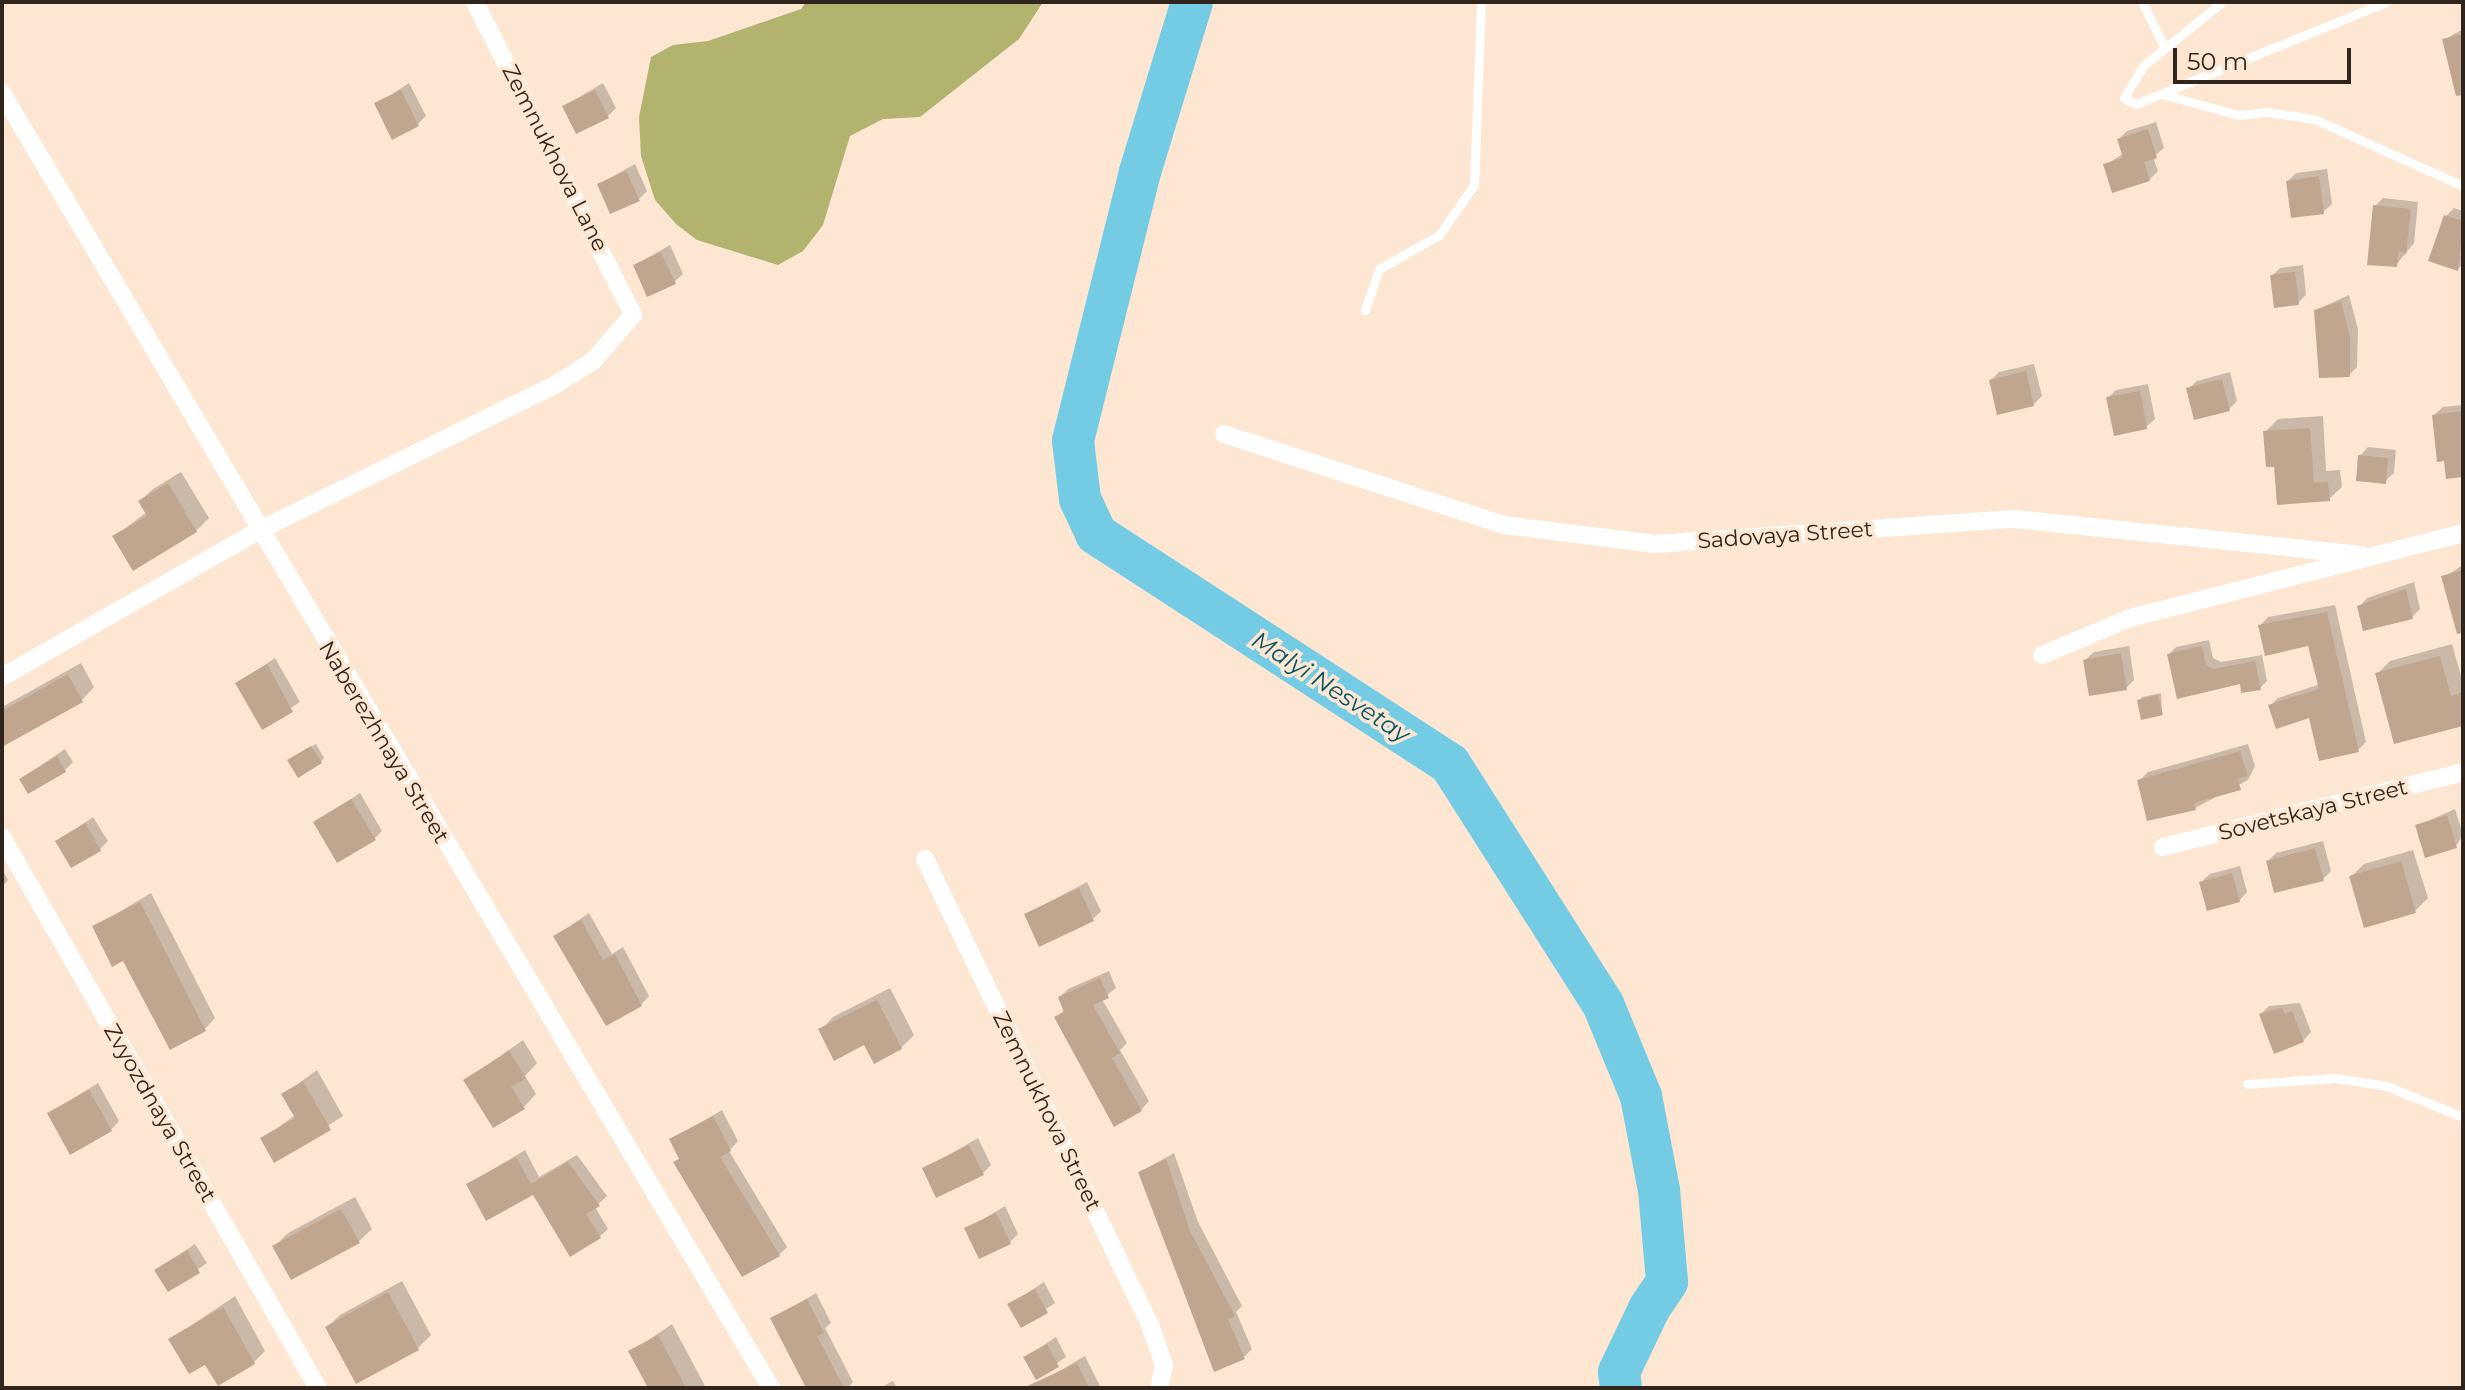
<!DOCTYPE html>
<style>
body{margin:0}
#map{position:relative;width:2465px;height:1390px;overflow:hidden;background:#fde7d3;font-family:Montserrat,sans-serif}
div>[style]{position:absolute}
.forest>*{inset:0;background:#b1b36e}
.shadow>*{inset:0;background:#0003}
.river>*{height:42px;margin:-21px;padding:0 21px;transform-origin:21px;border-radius:21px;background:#74cce4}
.building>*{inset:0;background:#c0a68f}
.service>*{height:9px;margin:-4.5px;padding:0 4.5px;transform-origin:4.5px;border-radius:4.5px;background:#fff}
.minor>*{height:18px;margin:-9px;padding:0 9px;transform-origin:9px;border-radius:9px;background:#fff}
span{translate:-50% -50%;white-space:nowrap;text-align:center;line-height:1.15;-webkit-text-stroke:7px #fde7d3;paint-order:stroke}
.street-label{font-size:22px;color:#2f251c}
.water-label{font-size:24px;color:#075667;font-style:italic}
.frame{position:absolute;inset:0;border:4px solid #2f251c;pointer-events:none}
.scale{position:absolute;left:2173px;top:48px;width:178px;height:36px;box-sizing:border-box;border:4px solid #2f251c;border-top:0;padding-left:10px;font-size:24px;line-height:28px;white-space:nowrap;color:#2f251c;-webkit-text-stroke:6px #fde7d3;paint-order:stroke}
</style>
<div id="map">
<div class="forest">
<div style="clip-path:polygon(806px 2px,1043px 2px,1019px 39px,920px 117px,883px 119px,850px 136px,823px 225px,803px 251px,778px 265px,697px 240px,676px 224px,655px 200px,641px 156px,639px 117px,651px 57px,673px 45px,708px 41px,801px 9px)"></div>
</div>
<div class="shadow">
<div style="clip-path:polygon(2463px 29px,2463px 72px,2444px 40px)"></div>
<div style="clip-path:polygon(409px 83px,426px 116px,418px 124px,377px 104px)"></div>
<div style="clip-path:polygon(603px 83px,616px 108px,608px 116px,564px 106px)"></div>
<div style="clip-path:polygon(2156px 122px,2164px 148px,2153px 157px,2158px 171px,2149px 180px,2105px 165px,2123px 154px,2119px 139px,2127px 131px)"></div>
<div style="clip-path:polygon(635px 164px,647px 191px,639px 199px,599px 184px)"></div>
<div style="clip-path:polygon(2327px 169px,2332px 204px,2323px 212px,2288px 181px,2296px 173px)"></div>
<div style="clip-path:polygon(2383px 198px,2418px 202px,2414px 243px,2396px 265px,2375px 206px)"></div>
<div style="clip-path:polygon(2454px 208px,2463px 211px,2463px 264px,2458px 269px,2446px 216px)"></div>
<div style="clip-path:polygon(670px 245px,683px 274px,674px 282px,635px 265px)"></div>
<div style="clip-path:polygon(2303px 265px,2306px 295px,2298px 303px,2272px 276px,2280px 268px)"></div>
<div style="clip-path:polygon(2349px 295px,2358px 329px,2357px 367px,2349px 375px,2316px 310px)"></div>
<div style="clip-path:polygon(2034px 364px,2042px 396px,2033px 405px,1991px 380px,1999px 372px)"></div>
<div style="clip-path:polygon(2230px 372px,2237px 401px,2229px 409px,2188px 389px,2197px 381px)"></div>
<div style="clip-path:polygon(2148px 384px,2155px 419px,2146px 427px,2108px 398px,2116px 390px)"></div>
<div style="clip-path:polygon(2463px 405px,2463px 475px,2434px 415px,2443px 407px)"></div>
<div style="clip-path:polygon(2323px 416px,2326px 471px,2340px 470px,2342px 487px,2329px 499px,2276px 465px,2265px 432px,2278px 419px)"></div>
<div style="clip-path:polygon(2368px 447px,2396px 450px,2394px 473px,2385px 481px,2360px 456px)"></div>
<div style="clip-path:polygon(181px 472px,209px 518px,196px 531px,115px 536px,147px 512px,140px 501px,153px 489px)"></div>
<div style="clip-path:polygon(2463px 565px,2463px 604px,2444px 577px)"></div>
<div style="clip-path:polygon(2414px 582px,2420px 609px,2412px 617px,2359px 607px,2367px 598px)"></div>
<div style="clip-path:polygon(2335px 605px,2366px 742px,2358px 750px,2310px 716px,2270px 706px,2278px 698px,2320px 684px,2309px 644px,2260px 626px,2268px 617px)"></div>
<div style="clip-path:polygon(2209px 640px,2213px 658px,2221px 662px,2262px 655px,2267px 681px,2260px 688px,2169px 654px,2176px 647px)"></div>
<div style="clip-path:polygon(2452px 644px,2463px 683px,2463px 720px,2377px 674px,2390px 661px)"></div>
<div style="clip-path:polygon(2129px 646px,2134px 680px,2126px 688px,2085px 660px,2094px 652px)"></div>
<div style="clip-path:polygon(275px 658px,300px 702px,262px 727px,238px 683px)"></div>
<div style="clip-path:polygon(81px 663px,94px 687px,82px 700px,2px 745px,2px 707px)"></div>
<div style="clip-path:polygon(2161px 693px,2162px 713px,2139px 701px,2142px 697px)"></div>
<div style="clip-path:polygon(316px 744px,324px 758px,321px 762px,293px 757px)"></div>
<div style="clip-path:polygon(2248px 744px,2255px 766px,2248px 780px,2195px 808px,2140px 780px,2148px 772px)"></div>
<div style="clip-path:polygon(65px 749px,73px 762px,65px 770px,21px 779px)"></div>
<div style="clip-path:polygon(360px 793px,382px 831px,374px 839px,315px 823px)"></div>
<div style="clip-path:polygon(2455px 809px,2463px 835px,2456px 846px,2417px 826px)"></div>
<div style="clip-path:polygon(93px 817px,108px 841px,100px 849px,57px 842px)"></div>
<div style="clip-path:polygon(2323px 841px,2331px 871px,2323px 879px,2268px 861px,2276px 853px)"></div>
<div style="clip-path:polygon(2413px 850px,2428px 898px,2415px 911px,2351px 877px,2364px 864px)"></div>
<div style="clip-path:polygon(2240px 866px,2247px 892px,2239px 901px,2201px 882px,2210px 874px)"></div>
<div style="clip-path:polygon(2px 869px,8px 880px,2px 887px)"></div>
<div style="clip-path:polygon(1087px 882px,1101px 911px,1093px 919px,1026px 914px)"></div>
<div style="clip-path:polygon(151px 893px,215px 1018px,205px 1029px,94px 927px)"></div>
<div style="clip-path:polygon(589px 913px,612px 954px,623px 947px,649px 996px,641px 1005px,555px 936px)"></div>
<div style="clip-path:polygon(1109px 971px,1116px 988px,1102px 999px,1127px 1043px,1120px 1050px,1149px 1101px,1141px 1110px,1057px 1017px,1065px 1009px,1060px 997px,1068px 989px)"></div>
<div style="clip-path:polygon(890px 988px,914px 1035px,901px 1048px,821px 1030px,833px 1017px)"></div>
<div style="clip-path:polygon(2300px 1003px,2311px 1032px,2303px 1041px,2261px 1014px,2269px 1006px)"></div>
<div style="clip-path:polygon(523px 1040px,537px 1063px,525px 1076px,536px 1094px,524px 1107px,466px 1080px)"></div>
<div style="clip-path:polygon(317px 1070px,343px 1116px,275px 1160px,263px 1139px,295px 1115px,284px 1094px)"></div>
<div style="clip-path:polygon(98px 1083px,119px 1121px,111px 1130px,49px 1113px)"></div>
<div style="clip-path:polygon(722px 1110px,738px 1141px,729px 1151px,787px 1247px,779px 1255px,676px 1162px,681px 1157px,672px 1140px)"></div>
<div style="clip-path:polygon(978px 1138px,991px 1165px,983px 1173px,924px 1169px)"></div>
<div style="clip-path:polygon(525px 1150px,539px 1177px,577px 1155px,607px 1196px,595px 1207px,608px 1229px,599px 1237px,533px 1192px,468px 1184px)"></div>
<div style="clip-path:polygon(1174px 1153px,1198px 1222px,1242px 1306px,1236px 1312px,1252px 1349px,1244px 1357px,1140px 1172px)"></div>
<div style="clip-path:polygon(355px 1197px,372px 1229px,359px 1241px,275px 1246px,288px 1233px)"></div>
<div style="clip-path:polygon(1005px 1206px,1018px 1234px,1010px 1242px,967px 1229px)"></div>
<div style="clip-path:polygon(195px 1244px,207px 1263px,169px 1290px,157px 1270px)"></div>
<div style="clip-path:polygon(402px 1281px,431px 1335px,418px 1348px,357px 1381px,327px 1327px,340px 1315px)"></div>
<div style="clip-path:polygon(1044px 1282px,1055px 1303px,1022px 1325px,1010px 1304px)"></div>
<div style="clip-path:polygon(816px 1293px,831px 1323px,825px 1328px,853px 1382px,848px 1388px,809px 1388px,772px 1319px)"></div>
<div style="clip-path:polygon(235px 1296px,265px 1351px,254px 1362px,206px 1362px,171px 1339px)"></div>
<div style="clip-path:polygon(672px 1324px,706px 1388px,650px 1388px,631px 1352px)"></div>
<div style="clip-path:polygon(1056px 1337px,1066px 1357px,1037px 1377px,1026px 1357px)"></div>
<div style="clip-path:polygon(1085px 1356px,1101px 1388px,1057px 1388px,1051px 1376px)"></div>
<div style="clip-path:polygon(893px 1381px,897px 1388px,880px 1388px)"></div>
</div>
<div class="river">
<div style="left:1192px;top:2px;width:178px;rotate:107deg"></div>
<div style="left:1140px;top:172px;width:277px;rotate:104deg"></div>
<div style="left:1073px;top:441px;width:58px;rotate:83.1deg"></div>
<div style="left:1080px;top:499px;width:38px;rotate:65deg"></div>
<div style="left:1096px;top:534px;width:422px;rotate:33deg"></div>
<div style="left:1450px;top:764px;width:285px;rotate:57.5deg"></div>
<div style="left:1603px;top:1004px;width:100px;rotate:67.6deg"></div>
<div style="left:1641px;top:1096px;width:96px;rotate:79.2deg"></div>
<div style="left:1659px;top:1190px;width:92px;rotate:85deg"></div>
<div style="left:1667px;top:1282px;width:32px;rotate:124deg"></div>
<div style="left:1649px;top:1309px;width:70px;rotate:115.5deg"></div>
<div style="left:1619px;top:1372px;width:16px;rotate:83deg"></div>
</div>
<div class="building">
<div style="clip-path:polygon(2463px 34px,2463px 95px,2456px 96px,2442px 39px)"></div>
<div style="clip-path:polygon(401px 90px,419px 126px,392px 140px,374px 103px)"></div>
<div style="clip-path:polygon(595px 90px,609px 118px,576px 134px,562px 106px)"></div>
<div style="clip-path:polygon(2148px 129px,2157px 158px,2144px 162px,2150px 181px,2112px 193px,2103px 164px,2123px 158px,2117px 139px)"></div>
<div style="clip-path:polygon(626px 171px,640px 201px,610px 214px,597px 184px)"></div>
<div style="clip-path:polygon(2319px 176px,2324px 214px,2291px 218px,2286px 181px)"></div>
<div style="clip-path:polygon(2373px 205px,2411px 209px,2406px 254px,2399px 251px,2397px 267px,2367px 265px)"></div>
<div style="clip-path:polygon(2444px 215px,2463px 221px,2458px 271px,2428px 261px)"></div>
<div style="clip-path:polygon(661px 252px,676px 284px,647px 297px,633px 265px)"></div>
<div style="clip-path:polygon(2295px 272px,2299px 305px,2274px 308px,2270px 275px)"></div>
<div style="clip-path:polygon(2341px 301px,2350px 338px,2350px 377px,2319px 378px,2314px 310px)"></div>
<div style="clip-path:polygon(2026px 371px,2034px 406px,1997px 415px,1989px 380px)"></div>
<div style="clip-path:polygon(2222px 379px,2230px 411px,2194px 420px,2186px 388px)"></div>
<div style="clip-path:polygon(2140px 391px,2147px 429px,2114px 436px,2106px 397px)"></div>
<div style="clip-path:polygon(2463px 411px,2463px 477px,2446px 479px,2444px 461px,2437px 462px,2432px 415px)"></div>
<div style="clip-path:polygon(2310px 428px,2314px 483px,2328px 482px,2330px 501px,2277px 505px,2274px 467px,2266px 467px,2263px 431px)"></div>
<div style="clip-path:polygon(2358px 455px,2388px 458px,2386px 484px,2356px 481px)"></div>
<div style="clip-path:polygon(168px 483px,197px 532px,133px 571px,112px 536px,147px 516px,138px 501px)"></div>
<div style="clip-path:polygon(2463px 570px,2463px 633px,2457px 634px,2441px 576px)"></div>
<div style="clip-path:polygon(2406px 589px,2413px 619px,2363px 631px,2357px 606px)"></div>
<div style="clip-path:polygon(2327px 612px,2359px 752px,2319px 761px,2309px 718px,2276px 729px,2268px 705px,2319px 689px,2308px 646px,2265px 656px,2258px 625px)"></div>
<div style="clip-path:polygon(2202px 646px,2206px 665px,2213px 669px,2255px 661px,2261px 690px,2241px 693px,2240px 684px,2177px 699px,2167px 654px)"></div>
<div style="clip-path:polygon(2121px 653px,2127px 690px,2089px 696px,2083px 660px)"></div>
<div style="clip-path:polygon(2440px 656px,2451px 696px,2463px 692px,2463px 726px,2394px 744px,2375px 673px)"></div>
<div style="clip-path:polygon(267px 664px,293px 712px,262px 730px,235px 683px)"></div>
<div style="clip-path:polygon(68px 674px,83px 702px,2px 747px,2px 711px)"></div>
<div style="clip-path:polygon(2158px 695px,2163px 715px,2141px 720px,2137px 700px)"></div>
<div style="clip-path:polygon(311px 746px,322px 763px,298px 778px,287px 760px)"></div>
<div style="clip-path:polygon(2240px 751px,2248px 776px,2238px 779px,2241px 790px,2194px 803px,2196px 810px,2147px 821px,2137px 780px)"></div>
<div style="clip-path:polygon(57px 756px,66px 772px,28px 794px,19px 779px)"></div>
<div style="clip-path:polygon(351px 799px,376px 840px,337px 863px,313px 822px)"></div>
<div style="clip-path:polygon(2447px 815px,2457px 848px,2425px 858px,2415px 825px)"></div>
<div style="clip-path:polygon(85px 823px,101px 851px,71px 868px,55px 841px)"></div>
<div style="clip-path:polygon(2315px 848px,2324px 881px,2274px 893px,2266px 861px)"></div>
<div style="clip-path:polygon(2401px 861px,2416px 913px,2364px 928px,2349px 876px)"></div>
<div style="clip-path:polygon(2232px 873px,2240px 902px,2207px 911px,2199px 882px)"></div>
<div style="clip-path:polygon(1079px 888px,1094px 921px,1039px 947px,1024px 914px)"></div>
<div style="clip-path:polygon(140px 902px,206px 1031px,170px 1050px,123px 961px,112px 967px,92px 926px)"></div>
<div style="clip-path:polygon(581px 920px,603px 960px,615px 954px,642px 1006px,606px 1026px,553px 936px)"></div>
<div style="clip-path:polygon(1100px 978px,1109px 998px,1093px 1005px,1120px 1053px,1112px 1058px,1142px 1111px,1114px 1127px,1054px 1017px,1064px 1012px,1058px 997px)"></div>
<div style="clip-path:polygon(877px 1000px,902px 1049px,874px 1064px,864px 1045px,834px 1061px,818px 1029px)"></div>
<div style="clip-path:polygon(2282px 1008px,2285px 1014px,2292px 1011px,2304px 1042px,2274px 1054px,2259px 1014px)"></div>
<div style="clip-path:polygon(509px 1051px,526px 1078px,511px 1087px,525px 1109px,493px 1128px,463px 1080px)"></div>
<div style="clip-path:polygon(303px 1081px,331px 1130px,274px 1163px,260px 1138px,295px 1118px,281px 1094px)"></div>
<div style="clip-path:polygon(89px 1090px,112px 1131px,70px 1155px,47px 1113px)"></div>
<div style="clip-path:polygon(713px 1116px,731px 1151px,720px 1157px,780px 1256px,742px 1277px,673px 1162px,679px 1159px,669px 1139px)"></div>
<div style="clip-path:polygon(969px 1145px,984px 1175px,936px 1198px,922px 1168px)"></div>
<div style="clip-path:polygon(516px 1157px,531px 1184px,568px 1162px,600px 1206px,586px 1214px,601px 1238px,570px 1257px,533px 1195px,486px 1221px,466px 1184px)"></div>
<div style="clip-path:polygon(1166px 1159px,1190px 1231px,1235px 1316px,1228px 1319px,1245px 1359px,1214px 1372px,1138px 1172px)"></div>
<div style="clip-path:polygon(341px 1209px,360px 1243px,291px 1280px,272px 1246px)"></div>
<div style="clip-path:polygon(996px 1213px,1011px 1244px,979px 1259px,964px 1228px)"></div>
<div style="clip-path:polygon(187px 1250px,200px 1273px,168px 1292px,154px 1270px)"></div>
<div style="clip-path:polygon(1035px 1289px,1048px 1313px,1021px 1328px,1007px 1304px)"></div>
<div style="clip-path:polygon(388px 1292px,419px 1350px,356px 1384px,325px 1327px)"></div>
<div style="clip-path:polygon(807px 1299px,824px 1333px,817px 1336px,844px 1388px,806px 1388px,770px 1318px)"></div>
<div style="clip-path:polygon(223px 1307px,255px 1364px,218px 1386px,205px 1365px,189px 1374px,168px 1339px)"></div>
<div style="clip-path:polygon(658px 1335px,686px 1388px,648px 1388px,628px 1351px)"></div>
<div style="clip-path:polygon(1047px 1344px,1059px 1367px,1036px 1380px,1023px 1357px)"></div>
<div style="clip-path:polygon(1077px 1363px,1089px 1388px,1023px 1388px)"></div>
</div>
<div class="service">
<div style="left:2142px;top:2px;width:51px;rotate:63.4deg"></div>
<div style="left:2222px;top:2px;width:102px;rotate:141deg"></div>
<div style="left:2143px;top:66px;width:37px;rotate:121deg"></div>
<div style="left:2124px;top:98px;width:13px;rotate:27deg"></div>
<div style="left:2136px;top:104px;width:270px;rotate:-22.2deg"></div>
<div style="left:2162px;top:94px;width:79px;rotate:15.4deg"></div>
<div style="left:2238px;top:115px;width:29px;rotate:-6deg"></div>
<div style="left:2267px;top:112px;width:48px;rotate:8.5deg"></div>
<div style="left:2314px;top:119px;width:163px;rotate:24.2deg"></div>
<div style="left:1365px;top:310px;width:43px;rotate:-71.1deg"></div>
<div style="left:1379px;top:269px;width:69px;rotate:-29.5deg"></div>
<div style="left:1439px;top:235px;width:61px;rotate:-55deg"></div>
<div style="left:1474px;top:185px;width:183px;rotate:-87.8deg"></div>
<div style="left:2247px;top:1084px;width:88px;rotate:-3.9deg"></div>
<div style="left:2335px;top:1078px;width:53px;rotate:8.7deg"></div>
<div style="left:2387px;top:1086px;width:82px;rotate:22.2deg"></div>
</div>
<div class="minor">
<div style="left:2px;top:93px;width:1506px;rotate:59.3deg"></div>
<div style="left:1224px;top:434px;width:294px;rotate:18deg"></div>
<div style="left:1504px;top:525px;width:152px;rotate:7.2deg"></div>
<div style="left:1655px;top:544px;width:360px;rotate:-4deg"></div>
<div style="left:2014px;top:519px;width:349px;rotate:5.9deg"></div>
<div style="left:2042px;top:655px;width:95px;rotate:-22.8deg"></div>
<div style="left:2130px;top:618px;width:344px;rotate:-14.3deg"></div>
<div style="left:2px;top:677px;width:295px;rotate:-29.7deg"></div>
<div style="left:258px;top:531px;width:331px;rotate:-26.2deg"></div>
<div style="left:555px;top:385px;width:45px;rotate:-32.3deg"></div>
<div style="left:593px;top:361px;width:61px;rotate:-49deg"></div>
<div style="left:633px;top:315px;width:351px;rotate:-116.8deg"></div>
<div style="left:2px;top:837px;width:635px;rotate:60.17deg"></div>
<div style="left:2163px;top:847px;width:309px;rotate:-14deg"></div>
<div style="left:925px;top:859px;width:517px;rotate:64.23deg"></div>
<div style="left:1150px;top:1325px;width:42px;rotate:70.7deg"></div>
<div style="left:1164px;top:1365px;width:24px;rotate:102deg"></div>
</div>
<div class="street-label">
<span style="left:555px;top:158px;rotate:63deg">Zemnukhova Lane</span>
<span style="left:1785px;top:535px;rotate:-4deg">Sadovaya Street</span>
<span style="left:384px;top:742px;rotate:59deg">Naberezhnaya Street</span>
<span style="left:2313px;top:810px;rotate:-14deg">Sovetskaya Street</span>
<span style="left:1047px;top:1111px;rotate:64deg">Zemnukhova Street</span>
<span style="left:160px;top:1113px;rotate:60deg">Zvyozdnaya Street</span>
</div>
<div class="water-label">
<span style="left:1331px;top:687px;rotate:33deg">Malyi Nesvetay</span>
</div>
<div class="frame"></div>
<div class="scale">50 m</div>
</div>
